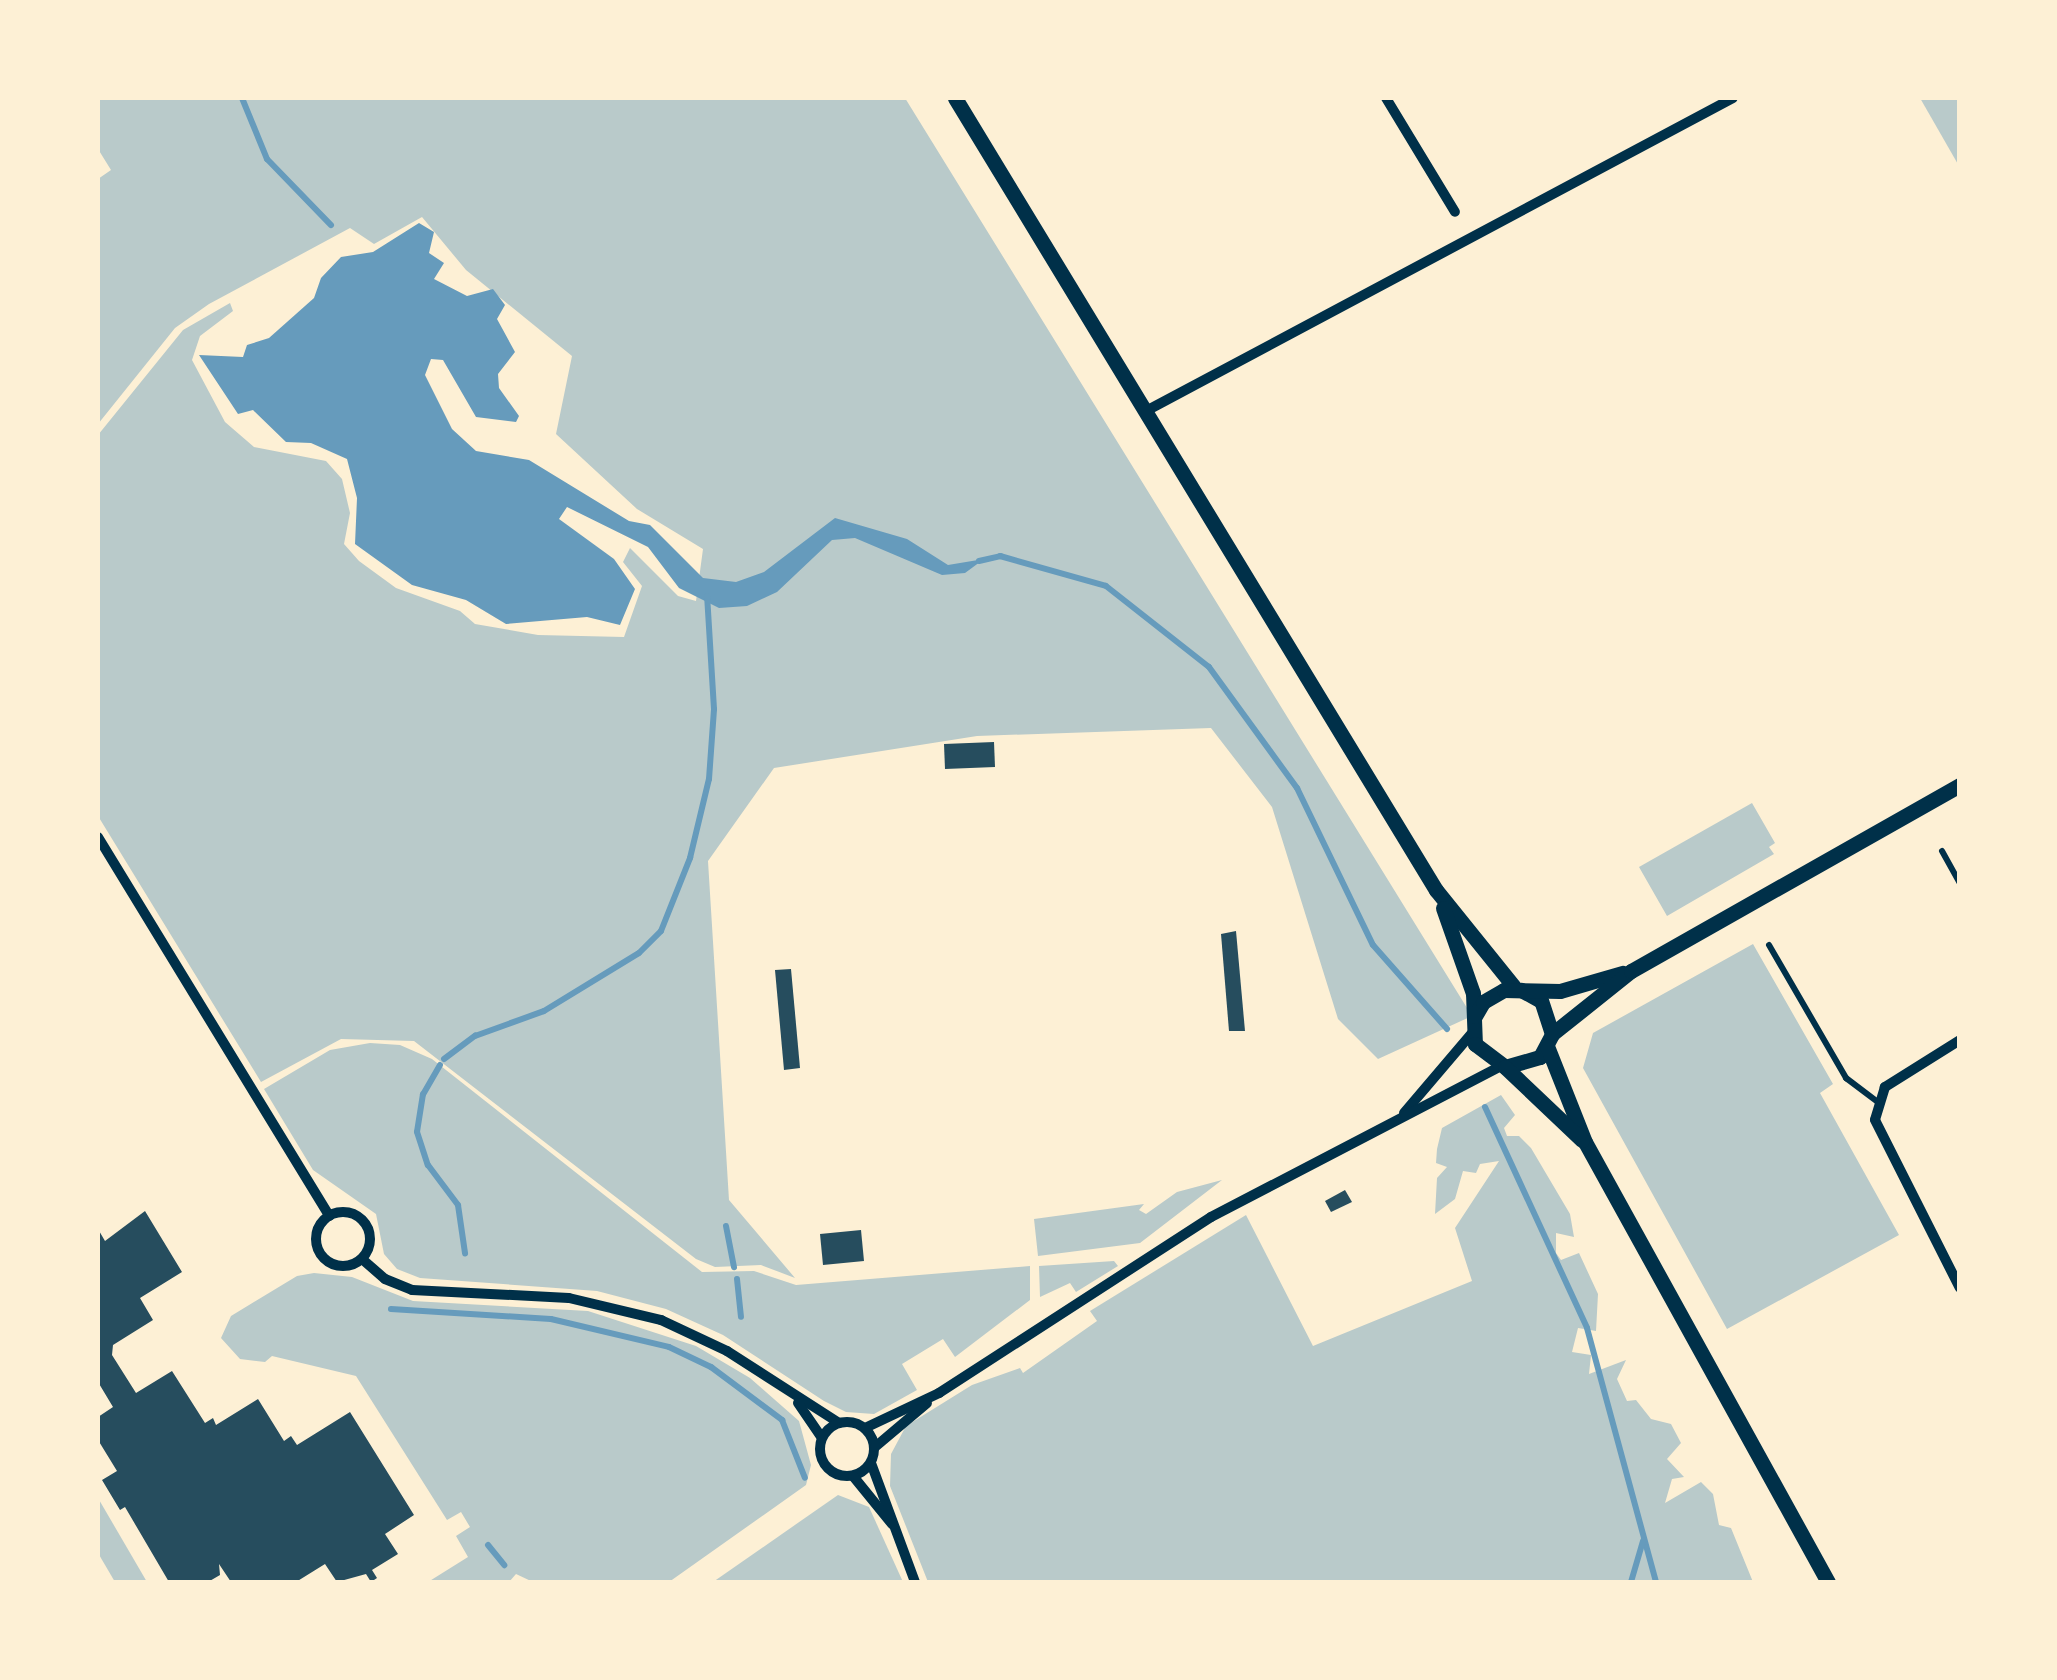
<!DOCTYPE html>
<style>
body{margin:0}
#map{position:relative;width:2057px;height:1680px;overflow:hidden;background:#fdf0d5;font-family:"Nunito Sans",sans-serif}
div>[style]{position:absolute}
.green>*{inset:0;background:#b9caca}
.water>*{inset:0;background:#669bbc}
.stream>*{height:6px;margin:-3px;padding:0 3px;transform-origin:3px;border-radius:3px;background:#669bbc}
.building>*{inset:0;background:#264d5e}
.service>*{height:6px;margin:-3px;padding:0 3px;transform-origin:3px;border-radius:3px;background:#003049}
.minor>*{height:10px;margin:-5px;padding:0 5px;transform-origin:5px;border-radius:5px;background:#003049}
.minor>.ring{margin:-5px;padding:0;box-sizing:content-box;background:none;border:10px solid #003049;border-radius:50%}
.tertiary>*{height:15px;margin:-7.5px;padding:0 7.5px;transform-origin:7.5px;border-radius:7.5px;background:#003049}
span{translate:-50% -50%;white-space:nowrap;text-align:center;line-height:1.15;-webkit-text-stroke:10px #fdf0d5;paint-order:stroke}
.frame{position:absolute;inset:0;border:100px solid #fdf0d5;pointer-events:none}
</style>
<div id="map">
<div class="green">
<div style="clip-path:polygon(98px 98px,905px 98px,1472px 1016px,1378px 1059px,1338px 1019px,1272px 807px,1211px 728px,977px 736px,774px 768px,708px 861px,729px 1200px,795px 1278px,761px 1265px,715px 1267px,696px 1259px,414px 1041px,341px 1039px,261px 1082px,98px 816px,98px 435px,183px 330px,230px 303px,233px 311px,200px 336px,192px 360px,225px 422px,254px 447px,326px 461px,342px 479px,350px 513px,344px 544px,359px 561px,396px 588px,460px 611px,475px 624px,538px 635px,624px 637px,642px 586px,623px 562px,630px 548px,678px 596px,696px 601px,703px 549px,637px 509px,556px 434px,572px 356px,466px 270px,422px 217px,374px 244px,350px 228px,209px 304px,175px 328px,98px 424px,98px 179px,111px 170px,98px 149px)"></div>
<div style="clip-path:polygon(1920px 98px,1959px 98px,1959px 166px)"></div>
<div style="clip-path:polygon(1752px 803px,1775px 843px,1769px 847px,1774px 854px,1667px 916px,1639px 867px)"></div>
<div style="clip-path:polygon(1753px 944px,1833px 1084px,1820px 1093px,1899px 1235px,1727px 1329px,1583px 1068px,1593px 1033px)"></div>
<div style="clip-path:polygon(370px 1043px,400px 1045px,432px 1059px,702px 1272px,754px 1271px,796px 1285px,1030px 1266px,1030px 1300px,955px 1357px,943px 1339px,902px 1364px,917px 1390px,874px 1414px,846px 1412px,824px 1401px,723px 1335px,666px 1309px,597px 1291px,420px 1278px,397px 1269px,384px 1254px,376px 1214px,313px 1170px,264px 1089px,330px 1050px)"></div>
<div style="clip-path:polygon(1501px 1095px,1515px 1115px,1504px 1128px,1507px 1136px,1519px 1136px,1531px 1148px,1570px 1214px,1574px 1237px,1556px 1233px,1556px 1253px,1561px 1260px,1579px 1253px,1598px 1294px,1596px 1331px,1578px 1328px,1572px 1352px,1591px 1355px,1589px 1374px,1626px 1360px,1617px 1379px,1627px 1401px,1636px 1400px,1651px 1419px,1671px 1424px,1681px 1443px,1667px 1459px,1684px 1477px,1672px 1479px,1665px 1503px,1701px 1482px,1713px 1494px,1719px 1525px,1731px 1528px,1753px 1582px,928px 1582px,890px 1486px,891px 1454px,906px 1426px,972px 1385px,1020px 1368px,1023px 1373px,1097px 1321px,1090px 1311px,1246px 1215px,1313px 1346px,1472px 1281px,1455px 1228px,1499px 1161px,1480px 1164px,1476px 1173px,1463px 1171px,1455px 1199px,1435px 1214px,1437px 1178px,1447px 1167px,1436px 1163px,1437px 1149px,1442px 1128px)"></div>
<div style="clip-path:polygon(1222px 1180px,1140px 1243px,1038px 1256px,1034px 1219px,1144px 1204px,1139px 1210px,1146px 1214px,1177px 1192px)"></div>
<div style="clip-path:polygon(1114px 1261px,1118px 1266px,1076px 1292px,1070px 1283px,1040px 1297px,1039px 1266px)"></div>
<div style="clip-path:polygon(314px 1273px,352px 1277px,413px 1301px,588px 1311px,696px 1346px,750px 1378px,799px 1421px,811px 1465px,806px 1485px,669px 1582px,533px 1582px,516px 1574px,509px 1582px,428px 1582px,468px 1557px,456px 1536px,470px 1527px,461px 1512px,447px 1520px,356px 1376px,272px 1356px,265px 1362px,240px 1359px,221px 1338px,231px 1316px,297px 1276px)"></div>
<div style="clip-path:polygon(838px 1495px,869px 1507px,903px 1582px,713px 1582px)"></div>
<div style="clip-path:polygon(98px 1498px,147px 1582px,115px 1582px,98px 1553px)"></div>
</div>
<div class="water">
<div style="clip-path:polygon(419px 223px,434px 232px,429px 253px,444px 263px,434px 279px,467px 296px,493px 289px,505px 305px,497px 319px,515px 352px,498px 374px,499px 388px,519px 416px,516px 422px,476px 417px,443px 360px,431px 359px,425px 375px,452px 429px,476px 451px,529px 460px,629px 521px,650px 525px,703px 578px,736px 582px,764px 572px,835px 518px,907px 539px,948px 565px,984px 559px,965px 573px,942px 575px,855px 538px,832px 540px,777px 592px,747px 606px,719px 608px,679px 588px,648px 547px,567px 507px,559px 519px,614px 559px,635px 589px,620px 625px,587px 617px,506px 624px,466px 600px,412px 585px,355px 544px,357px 498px,347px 459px,311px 443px,286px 442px,253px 410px,238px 414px,199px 355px,243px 357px,247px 345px,269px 338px,314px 298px,321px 278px,341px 257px,373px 252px)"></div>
</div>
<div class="stream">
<div style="left:242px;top:98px;width:66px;rotate:67.7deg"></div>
<div style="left:267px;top:159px;width:92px;rotate:45.9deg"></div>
<div style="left:979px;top:561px;width:22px;rotate:-13deg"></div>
<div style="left:1000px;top:556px;width:110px;rotate:15.8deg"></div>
<div style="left:1106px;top:586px;width:131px;rotate:38.2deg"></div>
<div style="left:1209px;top:667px;width:150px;rotate:54deg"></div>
<div style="left:1297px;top:788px;width:174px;rotate:64.2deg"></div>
<div style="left:1373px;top:945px;width:112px;rotate:48.6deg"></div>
<div style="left:444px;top:1059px;width:39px;rotate:-37deg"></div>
<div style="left:475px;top:1036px;width:73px;rotate:-19.9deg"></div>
<div style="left:544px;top:1011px;width:111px;rotate:-31.4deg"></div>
<div style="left:639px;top:953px;width:31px;rotate:-45deg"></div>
<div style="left:661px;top:931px;width:79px;rotate:-68.3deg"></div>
<div style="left:690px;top:858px;width:81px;rotate:-76.5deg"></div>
<div style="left:709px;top:779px;width:70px;rotate:-85.9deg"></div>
<div style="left:714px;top:709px;width:113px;rotate:-93.5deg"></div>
<div style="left:440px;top:1065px;width:34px;rotate:120deg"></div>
<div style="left:423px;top:1094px;width:38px;rotate:99deg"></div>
<div style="left:417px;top:1132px;width:35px;rotate:72deg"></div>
<div style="left:428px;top:1165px;width:50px;rotate:53.1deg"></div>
<div style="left:458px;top:1205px;width:49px;rotate:81.7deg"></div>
<div style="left:1485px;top:1107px;width:243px;rotate:65.2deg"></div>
<div style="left:1587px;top:1328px;width:263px;rotate:74.8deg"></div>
<div style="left:726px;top:1226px;width:42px;rotate:79deg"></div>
<div style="left:737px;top:1279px;width:38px;rotate:84deg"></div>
<div style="left:391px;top:1309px;width:160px;rotate:3.6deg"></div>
<div style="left:551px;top:1319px;width:121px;rotate:13.3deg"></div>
<div style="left:669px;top:1347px;width:47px;rotate:25.5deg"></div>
<div style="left:711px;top:1367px;width:89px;rotate:36.7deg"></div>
<div style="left:782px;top:1420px;width:62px;rotate:68.4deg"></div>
<div style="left:488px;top:1545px;width:26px;rotate:51deg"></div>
<div style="left:1631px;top:1582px;width:43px;rotate:-73.7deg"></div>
</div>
<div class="building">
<div style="clip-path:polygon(994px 742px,995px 767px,945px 769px,944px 744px)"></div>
<div style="clip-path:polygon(1236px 931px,1245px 1031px,1229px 1031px,1221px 934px)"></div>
<div style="clip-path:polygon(791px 969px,800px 1068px,784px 1070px,775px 970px)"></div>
<div style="clip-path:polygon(1345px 1190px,1352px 1202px,1331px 1212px,1325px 1201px)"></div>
<div style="clip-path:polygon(145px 1211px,182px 1272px,140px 1298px,153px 1320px,113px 1345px,112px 1355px,136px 1393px,172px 1371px,205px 1423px,213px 1418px,216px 1425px,258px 1399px,284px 1441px,291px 1436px,297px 1445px,350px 1412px,414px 1515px,385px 1534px,398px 1554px,372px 1570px,377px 1578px,371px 1582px,366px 1574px,337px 1582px,325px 1564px,296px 1582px,231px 1582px,219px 1564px,220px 1575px,208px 1582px,169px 1582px,125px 1507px,120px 1510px,102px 1480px,117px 1471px,98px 1440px,98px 1417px,113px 1407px,98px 1382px,98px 1229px,105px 1241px)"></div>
<div style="clip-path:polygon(861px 1230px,864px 1261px,823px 1265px,820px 1234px)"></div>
</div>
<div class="service">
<div style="left:1942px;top:851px;width:37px;rotate:61deg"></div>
<div style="left:1769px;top:945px;width:154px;rotate:59.9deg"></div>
<div style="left:1846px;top:1078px;width:40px;rotate:37deg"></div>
</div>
<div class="minor">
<div style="left:1386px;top:98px;width:133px;rotate:58.8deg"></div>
<div style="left:1146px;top:411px;width:665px;rotate:-28.07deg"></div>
<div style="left:98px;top:837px;width:444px;rotate:58.6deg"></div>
<div style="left:1960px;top:1040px;width:89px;rotate:147.9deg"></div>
<div style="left:1885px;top:1087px;width:34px;rotate:107deg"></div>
<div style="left:1875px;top:1120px;width:188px;rotate:63.2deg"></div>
<div style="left:1404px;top:1113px;width:106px;rotate:-49.6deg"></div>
<div class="ring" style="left:316px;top:1212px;width:44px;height:44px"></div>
<div style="left:362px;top:1259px;width:30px;rotate:41deg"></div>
<div style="left:385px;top:1279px;width:29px;rotate:22deg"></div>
<div style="left:412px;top:1290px;width:157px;rotate:2.9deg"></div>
<div style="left:569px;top:1298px;width:95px;rotate:13.4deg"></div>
<div style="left:661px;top:1320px;width:73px;rotate:25.2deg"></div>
<div style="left:727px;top:1351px;width:133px;rotate:32.7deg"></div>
<div style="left:798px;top:1403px;width:42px;rotate:55.6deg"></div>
<div class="ring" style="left:820px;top:1422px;width:44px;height:44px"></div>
<div style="left:865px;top:1428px;width:82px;rotate:-25.3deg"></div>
<div style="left:939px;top:1393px;width:324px;rotate:-32.9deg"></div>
<div style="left:1211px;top:1217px;width:327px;rotate:-27.5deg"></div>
<div style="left:875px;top:1447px;width:68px;rotate:-40.2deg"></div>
<div style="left:871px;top:1463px;width:127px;rotate:69.7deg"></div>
<div style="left:853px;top:1476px;width:62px;rotate:50.9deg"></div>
</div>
<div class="tertiary">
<div style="left:955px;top:98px;width:927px;rotate:58.73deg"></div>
<div style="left:1436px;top:890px;width:127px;rotate:51.1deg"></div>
<div style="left:1443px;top:908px;width:90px;rotate:70.6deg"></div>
<div style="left:1473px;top:993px;width:51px;rotate:87.8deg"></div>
<div style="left:1475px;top:1044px;width:38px;rotate:37deg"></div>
<div style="left:1505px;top:1067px;width:36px;rotate:-16deg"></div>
<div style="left:1540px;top:1057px;width:26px;rotate:-62deg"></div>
<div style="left:1552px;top:1034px;width:35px;rotate:-108deg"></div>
<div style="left:1541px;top:1001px;width:23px;rotate:-151deg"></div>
<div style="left:1475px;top:1016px;width:16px;rotate:-60deg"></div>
<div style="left:1483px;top:1002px;width:24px;rotate:-30deg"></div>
<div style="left:1504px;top:990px;width:56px;rotate:1deg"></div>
<div style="left:1560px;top:991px;width:65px;rotate:-16.2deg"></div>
<div style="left:1552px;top:1034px;width:101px;rotate:-38.6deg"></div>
<div style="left:1631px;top:971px;width:378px;rotate:-29.5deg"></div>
<div style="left:1547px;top:1046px;width:103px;rotate:68.4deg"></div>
<div style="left:1585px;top:1142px;width:503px;rotate:61.09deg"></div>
<div style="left:1505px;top:1067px;width:106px;rotate:43.5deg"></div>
</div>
<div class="frame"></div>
</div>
